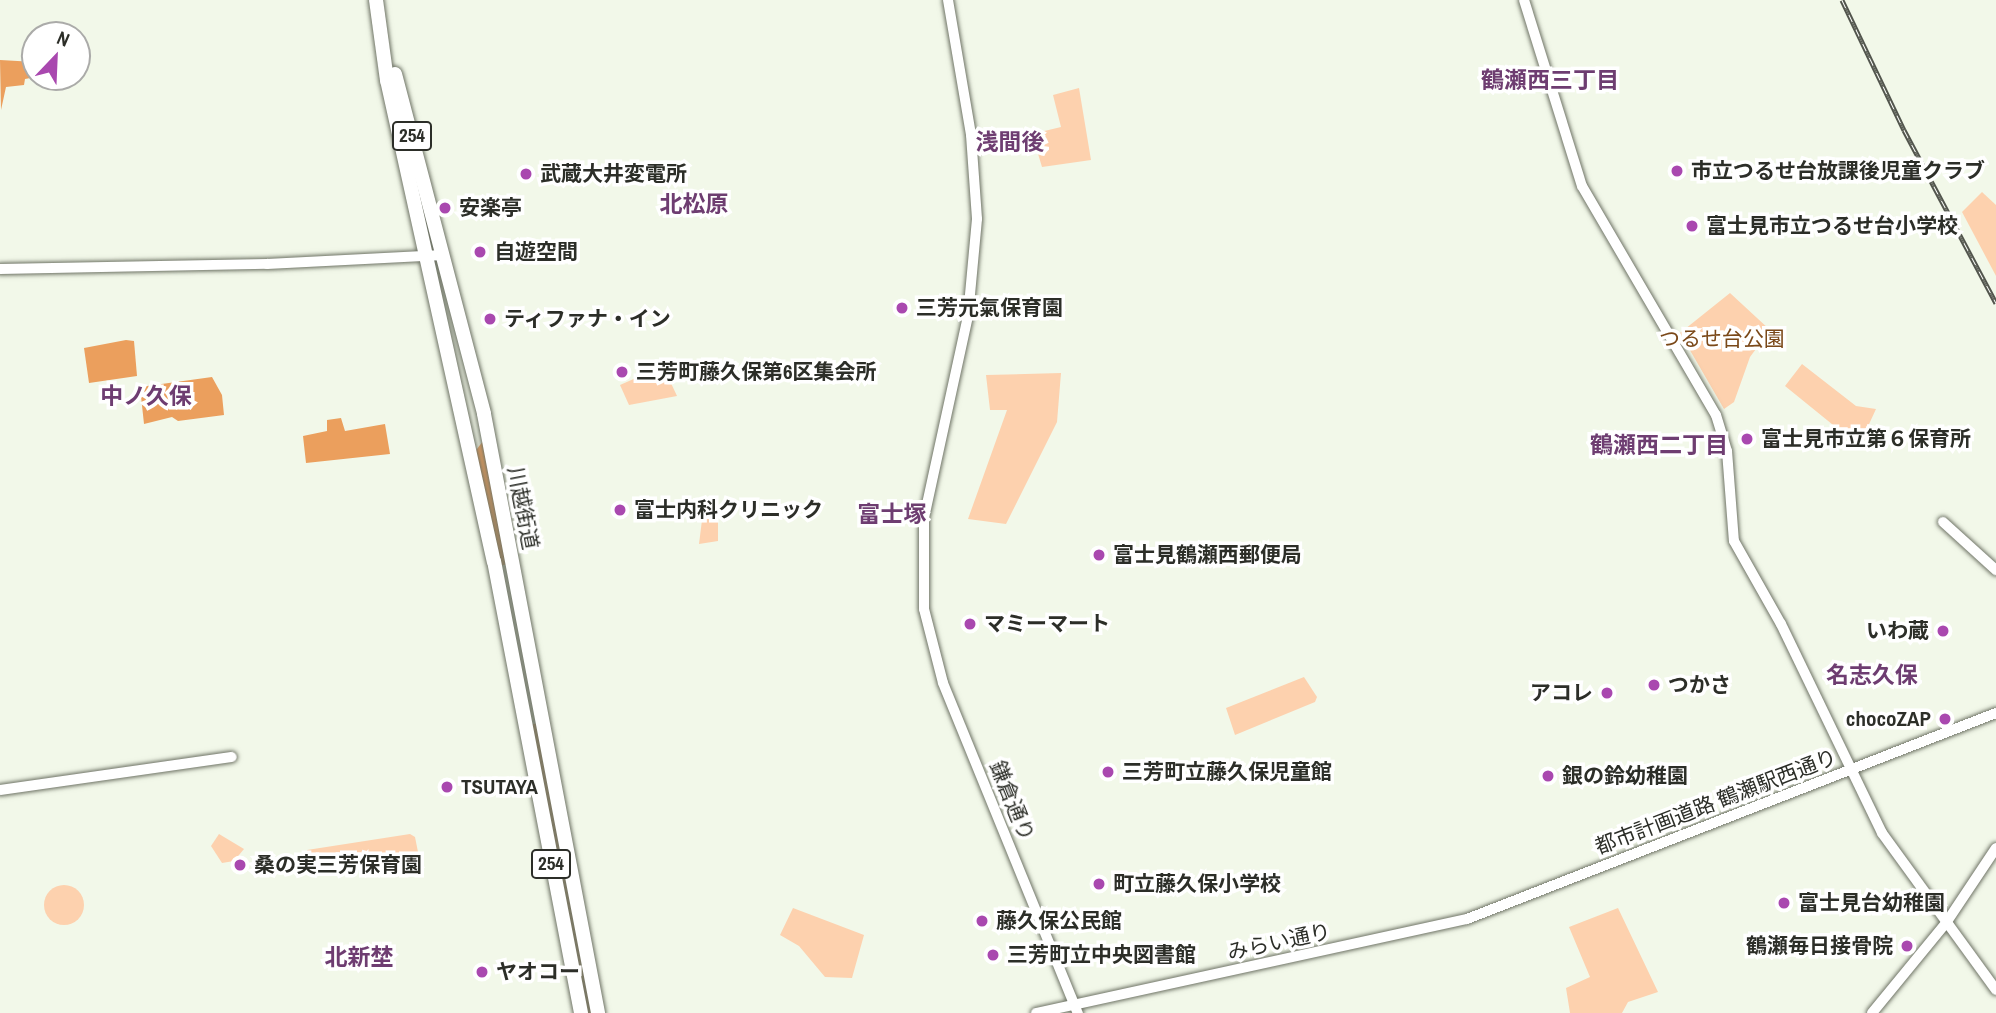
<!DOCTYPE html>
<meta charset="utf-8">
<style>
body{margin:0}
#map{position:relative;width:1996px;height:1013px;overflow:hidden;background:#f2f8e9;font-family:"Archivo Narrow","Noto Sans JP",sans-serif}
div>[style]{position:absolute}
.green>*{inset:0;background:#fdd1ae}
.round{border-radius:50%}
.forest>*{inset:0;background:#eb9f5d}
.roads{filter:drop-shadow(0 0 2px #6f7466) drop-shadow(0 0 2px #6f7466)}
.secondary>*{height:10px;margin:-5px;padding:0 5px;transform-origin:5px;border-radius:5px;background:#fff}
.highway>*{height:14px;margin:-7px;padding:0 7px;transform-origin:7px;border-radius:7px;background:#fff}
.rail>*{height:5px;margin-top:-2.5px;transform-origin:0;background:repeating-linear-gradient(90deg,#fff 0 8px,#52554d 0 16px);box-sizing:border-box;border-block:2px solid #52554d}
.dots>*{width:19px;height:19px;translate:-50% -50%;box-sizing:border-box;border:4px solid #fff;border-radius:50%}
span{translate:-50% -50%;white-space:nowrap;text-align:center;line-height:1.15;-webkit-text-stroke:7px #fff;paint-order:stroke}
.shield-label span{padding:2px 5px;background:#fff;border:2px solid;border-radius:5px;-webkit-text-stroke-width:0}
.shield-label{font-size:19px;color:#2c2e28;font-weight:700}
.poi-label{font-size:21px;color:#2c2e28;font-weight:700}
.left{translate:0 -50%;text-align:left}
.right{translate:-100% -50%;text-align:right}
.park-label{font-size:21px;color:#7a4818}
.street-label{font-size:21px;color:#2c2e28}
.neighbourhood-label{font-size:23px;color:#6e3d71;font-weight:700}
.north{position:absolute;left:21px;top:21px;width:70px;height:70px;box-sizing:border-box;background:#fff;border:2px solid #ababa9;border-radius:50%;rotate:23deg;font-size:19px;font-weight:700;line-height:28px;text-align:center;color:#2c2e28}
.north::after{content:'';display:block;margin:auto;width:24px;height:32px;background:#a948af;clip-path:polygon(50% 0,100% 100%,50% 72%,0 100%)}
</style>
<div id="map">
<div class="green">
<div style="clip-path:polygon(1079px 88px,1091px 160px,1042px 167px,1032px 134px,1061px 127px,1053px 95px)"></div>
<div style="clip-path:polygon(1982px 192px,1996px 205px,1996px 276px,1962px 212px)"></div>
<div style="clip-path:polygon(1730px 293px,1770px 330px,1750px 357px,1734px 402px,1724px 409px,1680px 333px)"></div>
<div style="clip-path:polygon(1802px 364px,1856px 406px,1876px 409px,1859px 446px,1785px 386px)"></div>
<div style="clip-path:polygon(663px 366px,677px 396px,629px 405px,620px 385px)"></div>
<div style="clip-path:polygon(1061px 373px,1057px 422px,1006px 524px,968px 519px,1007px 410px,990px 410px,986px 375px)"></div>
<div style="clip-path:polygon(724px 510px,718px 518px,718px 541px,699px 544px,703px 512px)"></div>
<div style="clip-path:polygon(1304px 677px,1317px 697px,1315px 702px,1235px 735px,1226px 708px)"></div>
<div style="clip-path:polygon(219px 834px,244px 849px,234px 861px,222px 863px,211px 846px)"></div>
<div style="clip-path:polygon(410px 834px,415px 837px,419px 857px,310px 873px,307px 850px)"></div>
<div class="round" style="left:44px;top:885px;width:40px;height:40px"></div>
<div style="clip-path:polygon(793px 908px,864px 935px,852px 978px,825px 977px,799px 946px,780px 935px)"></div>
<div style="clip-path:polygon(1618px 908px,1658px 992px,1628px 1002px,1622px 1013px,1570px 1013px,1566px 988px,1590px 977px,1569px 927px)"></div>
</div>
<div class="forest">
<div style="clip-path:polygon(0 60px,35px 62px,36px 77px,25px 79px,24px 85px,6px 87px,1px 110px)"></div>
<div style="clip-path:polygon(126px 340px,134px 341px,137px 376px,89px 383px,84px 348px)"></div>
<div style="clip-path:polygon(212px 377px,222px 395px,224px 415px,178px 421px,172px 417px,144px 424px,140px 387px)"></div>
<div style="clip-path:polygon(341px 418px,345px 431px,385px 424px,390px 454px,306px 463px,303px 436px,327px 431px,327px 420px)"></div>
<div style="clip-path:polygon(483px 441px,509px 564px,498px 566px,474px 453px)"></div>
<div style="clip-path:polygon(539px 723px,594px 1013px,585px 1013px,529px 725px)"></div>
</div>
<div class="roads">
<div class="secondary">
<div style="left:948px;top:0;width:137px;rotate:80.3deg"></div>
<div style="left:971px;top:135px;width:84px;rotate:85.9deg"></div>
<div style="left:977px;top:219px;width:97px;rotate:95.3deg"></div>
<div style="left:968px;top:316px;width:207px;rotate:102.3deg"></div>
<div style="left:924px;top:518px;width:91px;rotate:90deg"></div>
<div style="left:924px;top:609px;width:76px;rotate:75.6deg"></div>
<div style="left:943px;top:683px;width:357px;rotate:67.8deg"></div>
<div style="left:1524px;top:0;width:195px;rotate:72.7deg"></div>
<div style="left:1582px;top:186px;width:265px;rotate:59.7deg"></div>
<div style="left:1716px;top:415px;width:38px;rotate:73deg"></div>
<div style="left:1727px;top:451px;width:90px;rotate:85.6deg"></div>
<div style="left:1734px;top:541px;width:95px;rotate:60.5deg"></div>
<div style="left:1781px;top:624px;width:232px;rotate:64.2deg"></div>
<div style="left:1882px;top:833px;width:194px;rotate:54deg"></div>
<div style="left:0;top:269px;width:267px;rotate:-1.1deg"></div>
<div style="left:267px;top:264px;width:176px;rotate:-2.9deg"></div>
<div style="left:1943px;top:522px;width:72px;rotate:42.2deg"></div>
<div style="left:0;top:790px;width:234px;rotate:-8.1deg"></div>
<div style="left:1036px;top:1013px;width:441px;rotate:-12.3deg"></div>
<div style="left:1467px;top:919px;width:568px;rotate:-21.28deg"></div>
<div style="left:1872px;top:1013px;width:117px;rotate:-50.6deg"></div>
<div style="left:1946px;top:923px;width:90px;rotate:-56.3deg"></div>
</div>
<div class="highway">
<div style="left:376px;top:0;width:81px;rotate:82.2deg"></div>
<div style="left:387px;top:80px;width:493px;rotate:77.5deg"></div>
<div style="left:494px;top:561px;width:460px;rotate:79.1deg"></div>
<div style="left:395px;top:74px;width:351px;rotate:75.3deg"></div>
<div style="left:484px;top:414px;width:610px;rotate:79.22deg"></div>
</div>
</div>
<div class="rail">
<div style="left:1842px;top:0;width:144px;rotate:64.5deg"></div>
<div style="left:1904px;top:130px;width:196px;rotate:62deg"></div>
</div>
<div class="dots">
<div style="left:1677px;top:171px;background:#a948af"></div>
<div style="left:526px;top:174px;background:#a948af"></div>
<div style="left:445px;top:208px;background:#a948af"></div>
<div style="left:1692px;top:226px;background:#a948af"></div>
<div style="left:480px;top:252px;background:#a948af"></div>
<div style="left:902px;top:308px;background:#a948af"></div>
<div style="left:490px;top:319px;background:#a948af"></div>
<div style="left:622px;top:372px;background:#a948af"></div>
<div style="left:1747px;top:439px;background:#a948af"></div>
<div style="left:620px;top:510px;background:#a948af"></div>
<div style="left:1099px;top:555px;background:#a948af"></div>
<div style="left:970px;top:624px;background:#a948af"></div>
<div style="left:1943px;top:631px;background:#a948af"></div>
<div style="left:1654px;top:685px;background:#a948af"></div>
<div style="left:1607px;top:693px;background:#a948af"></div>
<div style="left:1945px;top:719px;background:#a948af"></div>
<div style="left:1108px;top:772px;background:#a948af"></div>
<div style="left:1548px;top:776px;background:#a948af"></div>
<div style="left:447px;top:787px;background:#a948af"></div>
<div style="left:240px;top:865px;background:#a948af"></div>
<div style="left:1099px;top:884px;background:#a948af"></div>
<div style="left:1784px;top:903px;background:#a948af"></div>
<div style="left:982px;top:921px;background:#a948af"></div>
<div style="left:1907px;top:946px;background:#a948af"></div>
<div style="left:993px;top:955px;background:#a948af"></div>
<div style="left:482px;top:972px;background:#a948af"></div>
</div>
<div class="shield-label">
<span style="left:412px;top:136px">254</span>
<span style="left:551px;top:864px">254</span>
</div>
<div class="poi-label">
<span class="left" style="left:1691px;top:171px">市立つるせ台放課後児童クラブ</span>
<span class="left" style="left:540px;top:174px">武蔵大井変電所</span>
<span class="left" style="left:459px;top:208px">安楽亭</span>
<span class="left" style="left:1706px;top:226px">富士見市立つるせ台小学校</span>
<span class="left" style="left:494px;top:252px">自遊空間</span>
<span class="left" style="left:916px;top:308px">三芳元氣保育園</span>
<span class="left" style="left:504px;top:319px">ティファナ・イン</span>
<span class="left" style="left:636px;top:372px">三芳町藤久保第6区集会所</span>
<span class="left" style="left:1761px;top:439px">富士見市立第６保育所</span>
<span class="left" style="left:634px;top:510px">富士内科クリニック</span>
<span class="left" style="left:1113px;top:555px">富士見鶴瀬西郵便局</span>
<span class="left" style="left:984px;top:624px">マミーマート</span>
<span class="right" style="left:1929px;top:631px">いわ蔵</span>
<span class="left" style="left:1668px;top:685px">つかさ</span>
<span class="right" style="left:1593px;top:693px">アコレ</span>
<span class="right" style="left:1931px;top:719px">chocoZAP</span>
<span class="left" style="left:1122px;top:772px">三芳町立藤久保児童館</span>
<span class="left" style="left:1562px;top:776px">銀の鈴幼稚園</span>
<span class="left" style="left:461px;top:787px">TSUTAYA</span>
<span class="left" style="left:254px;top:865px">桑の実三芳保育園</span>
<span class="left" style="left:1113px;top:884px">町立藤久保小学校</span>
<span class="left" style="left:1798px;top:903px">富士見台幼稚園</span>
<span class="left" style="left:996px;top:921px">藤久保公民館</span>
<span class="right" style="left:1893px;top:946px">鶴瀬毎日接骨院</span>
<span class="left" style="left:1007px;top:955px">三芳町立中央図書館</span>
<span class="left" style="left:496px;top:972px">ヤオコー</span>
</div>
<div class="park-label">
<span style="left:1722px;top:339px">つるせ台公園</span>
</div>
<div class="street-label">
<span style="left:523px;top:508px;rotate:79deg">川越街道</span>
<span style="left:1012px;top:801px;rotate:68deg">鎌倉通り</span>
<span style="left:1716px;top:802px;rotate:-21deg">都市計画道路 鶴瀬駅西通り</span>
<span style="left:1279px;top:942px;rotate:-12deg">みらい通り</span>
</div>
<div class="neighbourhood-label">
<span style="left:1550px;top:80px">鶴瀬西三丁目</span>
<span style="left:1010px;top:142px">浅間後</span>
<span style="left:694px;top:204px">北松原</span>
<span style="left:146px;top:396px">中ノ久保</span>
<span style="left:1659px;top:445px">鶴瀬西二丁目</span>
<span style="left:892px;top:514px">富士塚</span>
<span style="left:1872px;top:675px">名志久保</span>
<span style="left:359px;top:957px">北新埜</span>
</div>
<div class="north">N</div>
</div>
